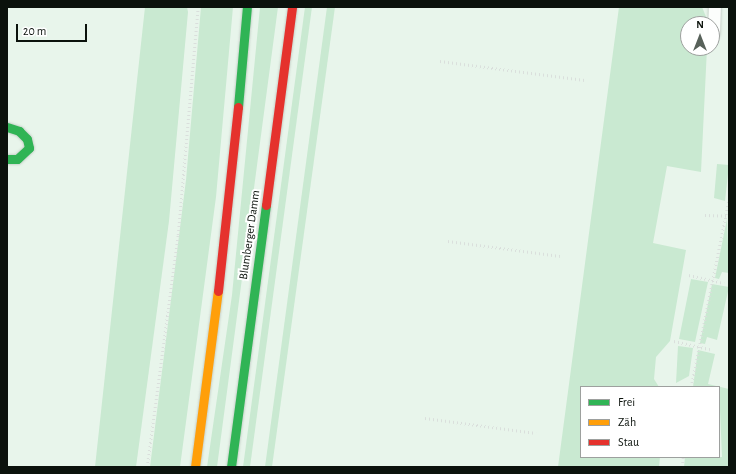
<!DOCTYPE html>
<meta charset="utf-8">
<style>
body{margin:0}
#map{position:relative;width:736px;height:474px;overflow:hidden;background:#e8f5eb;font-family:"Alegreya Sans",sans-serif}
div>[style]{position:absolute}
.green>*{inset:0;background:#c9e9d1}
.path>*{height:2.5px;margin-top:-1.25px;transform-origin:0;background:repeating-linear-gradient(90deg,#dadfdc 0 1px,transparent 0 4px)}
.roads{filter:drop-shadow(0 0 1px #c6d0c8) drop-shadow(0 0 1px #c6d0c8)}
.lane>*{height:12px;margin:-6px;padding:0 6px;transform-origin:6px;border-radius:6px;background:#fcfefc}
.fast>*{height:9px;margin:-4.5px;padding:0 4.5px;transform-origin:4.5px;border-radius:4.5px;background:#30b455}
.slow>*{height:9px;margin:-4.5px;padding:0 4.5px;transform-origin:4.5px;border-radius:4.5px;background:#ff9f0a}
.jam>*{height:9px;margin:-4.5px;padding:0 4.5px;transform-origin:4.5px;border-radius:4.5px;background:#e5322d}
span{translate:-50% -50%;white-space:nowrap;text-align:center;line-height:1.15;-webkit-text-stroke:4px #fff;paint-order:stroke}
.street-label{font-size:12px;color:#0b120c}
.frame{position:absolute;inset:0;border:8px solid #0b120c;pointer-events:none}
.legend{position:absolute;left:580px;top:386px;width:140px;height:72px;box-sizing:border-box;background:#fff;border:1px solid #9da09e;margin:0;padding:5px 7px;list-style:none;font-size:12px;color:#0b120c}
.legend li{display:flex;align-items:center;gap:8px;height:20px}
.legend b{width:20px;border:1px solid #9da09e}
.north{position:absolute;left:680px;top:16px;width:40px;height:40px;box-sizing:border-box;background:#fff;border:1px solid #9da09e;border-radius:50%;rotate:0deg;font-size:11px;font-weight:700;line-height:16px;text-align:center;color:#0b120c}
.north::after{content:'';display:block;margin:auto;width:14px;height:18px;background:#58615a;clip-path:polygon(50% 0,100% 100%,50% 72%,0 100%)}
.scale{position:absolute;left:16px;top:24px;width:71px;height:18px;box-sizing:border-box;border:2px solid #0b120c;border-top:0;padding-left:5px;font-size:12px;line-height:14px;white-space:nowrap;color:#0b120c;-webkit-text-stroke:3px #fff;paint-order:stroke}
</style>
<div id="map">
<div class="green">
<div style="clip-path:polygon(145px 7px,187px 7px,188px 12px,169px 221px,136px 467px,95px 467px)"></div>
<div style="clip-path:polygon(201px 7px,233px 7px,216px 197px,180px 467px,150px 467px,186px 180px)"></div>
<div style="clip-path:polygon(260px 7px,278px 7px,217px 467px,207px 467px,232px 295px)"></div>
<div style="clip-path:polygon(305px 7px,312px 7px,250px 467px,243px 467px)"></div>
<div style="clip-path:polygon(327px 7px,335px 7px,272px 467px,265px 467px)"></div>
<div style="clip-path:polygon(619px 7px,702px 7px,709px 24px,688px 24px,688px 48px,707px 48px,701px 172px,667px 166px,653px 243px,686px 250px,670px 341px,656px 357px,654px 379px,659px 387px,581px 387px,581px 457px,660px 457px,659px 467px,558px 467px)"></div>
<div style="clip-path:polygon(717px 164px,729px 165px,725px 201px,714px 198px)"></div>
<div style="clip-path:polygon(727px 219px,729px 273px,722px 272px,719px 279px,715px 278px)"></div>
<div style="clip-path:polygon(691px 279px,708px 282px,695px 342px,679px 339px)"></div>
<div style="clip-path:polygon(712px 284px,729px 287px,717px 340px,707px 337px,705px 344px,700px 343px)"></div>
<div style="clip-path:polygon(678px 346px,693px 348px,689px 376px,676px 383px)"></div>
<div style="clip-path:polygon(698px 350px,715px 354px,708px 384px,729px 389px,729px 467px,684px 467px,685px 457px,722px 457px,719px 387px,693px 387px)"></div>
</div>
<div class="path">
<div style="left:440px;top:61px;width:146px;rotate:7.5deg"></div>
<div style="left:705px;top:215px;width:24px;rotate:2deg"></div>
<div style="left:448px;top:241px;width:113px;rotate:7.6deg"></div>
<div style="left:689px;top:275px;width:36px;rotate:13deg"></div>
<div style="left:674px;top:341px;width:37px;rotate:13deg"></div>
<div style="left:691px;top:387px;width:192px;rotate:-78.6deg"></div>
<div style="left:425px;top:418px;width:112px;rotate:7.7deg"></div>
<div style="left:147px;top:467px;width:234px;rotate:-82.4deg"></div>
<div style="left:178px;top:235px;width:229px;rotate:-85deg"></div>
<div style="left:682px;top:467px;width:10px;rotate:-84deg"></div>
</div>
<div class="roads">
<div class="lane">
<div style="left:714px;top:33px;width:26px;rotate:-88deg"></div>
</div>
<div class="fast">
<div style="left:238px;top:107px;width:100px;rotate:-84.9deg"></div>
<div style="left:7px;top:127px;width:13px;rotate:18deg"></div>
<div style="left:19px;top:131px;width:11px;rotate:45deg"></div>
<div style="left:27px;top:139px;width:9px;rotate:77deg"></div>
<div style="left:29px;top:148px;width:16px;rotate:137deg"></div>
<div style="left:17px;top:159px;width:10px;rotate:180deg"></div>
<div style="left:231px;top:467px;width:264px;rotate:-82.4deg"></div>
</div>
<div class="slow">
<div style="left:195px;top:467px;width:177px;rotate:-82.6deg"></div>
</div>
<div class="jam">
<div style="left:266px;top:205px;width:200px;rotate:-82.5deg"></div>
<div style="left:218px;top:291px;width:185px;rotate:-83.8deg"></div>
</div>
</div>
<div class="street-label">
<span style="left:250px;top:235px;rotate:-82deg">Blumberger Damm</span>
</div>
<div class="frame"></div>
<ul class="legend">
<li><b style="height:5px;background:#30b455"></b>Frei</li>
<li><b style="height:5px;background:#ff9f0a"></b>Zäh</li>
<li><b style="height:5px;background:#e5322d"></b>Stau</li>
</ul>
<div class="north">N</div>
<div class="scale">20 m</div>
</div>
